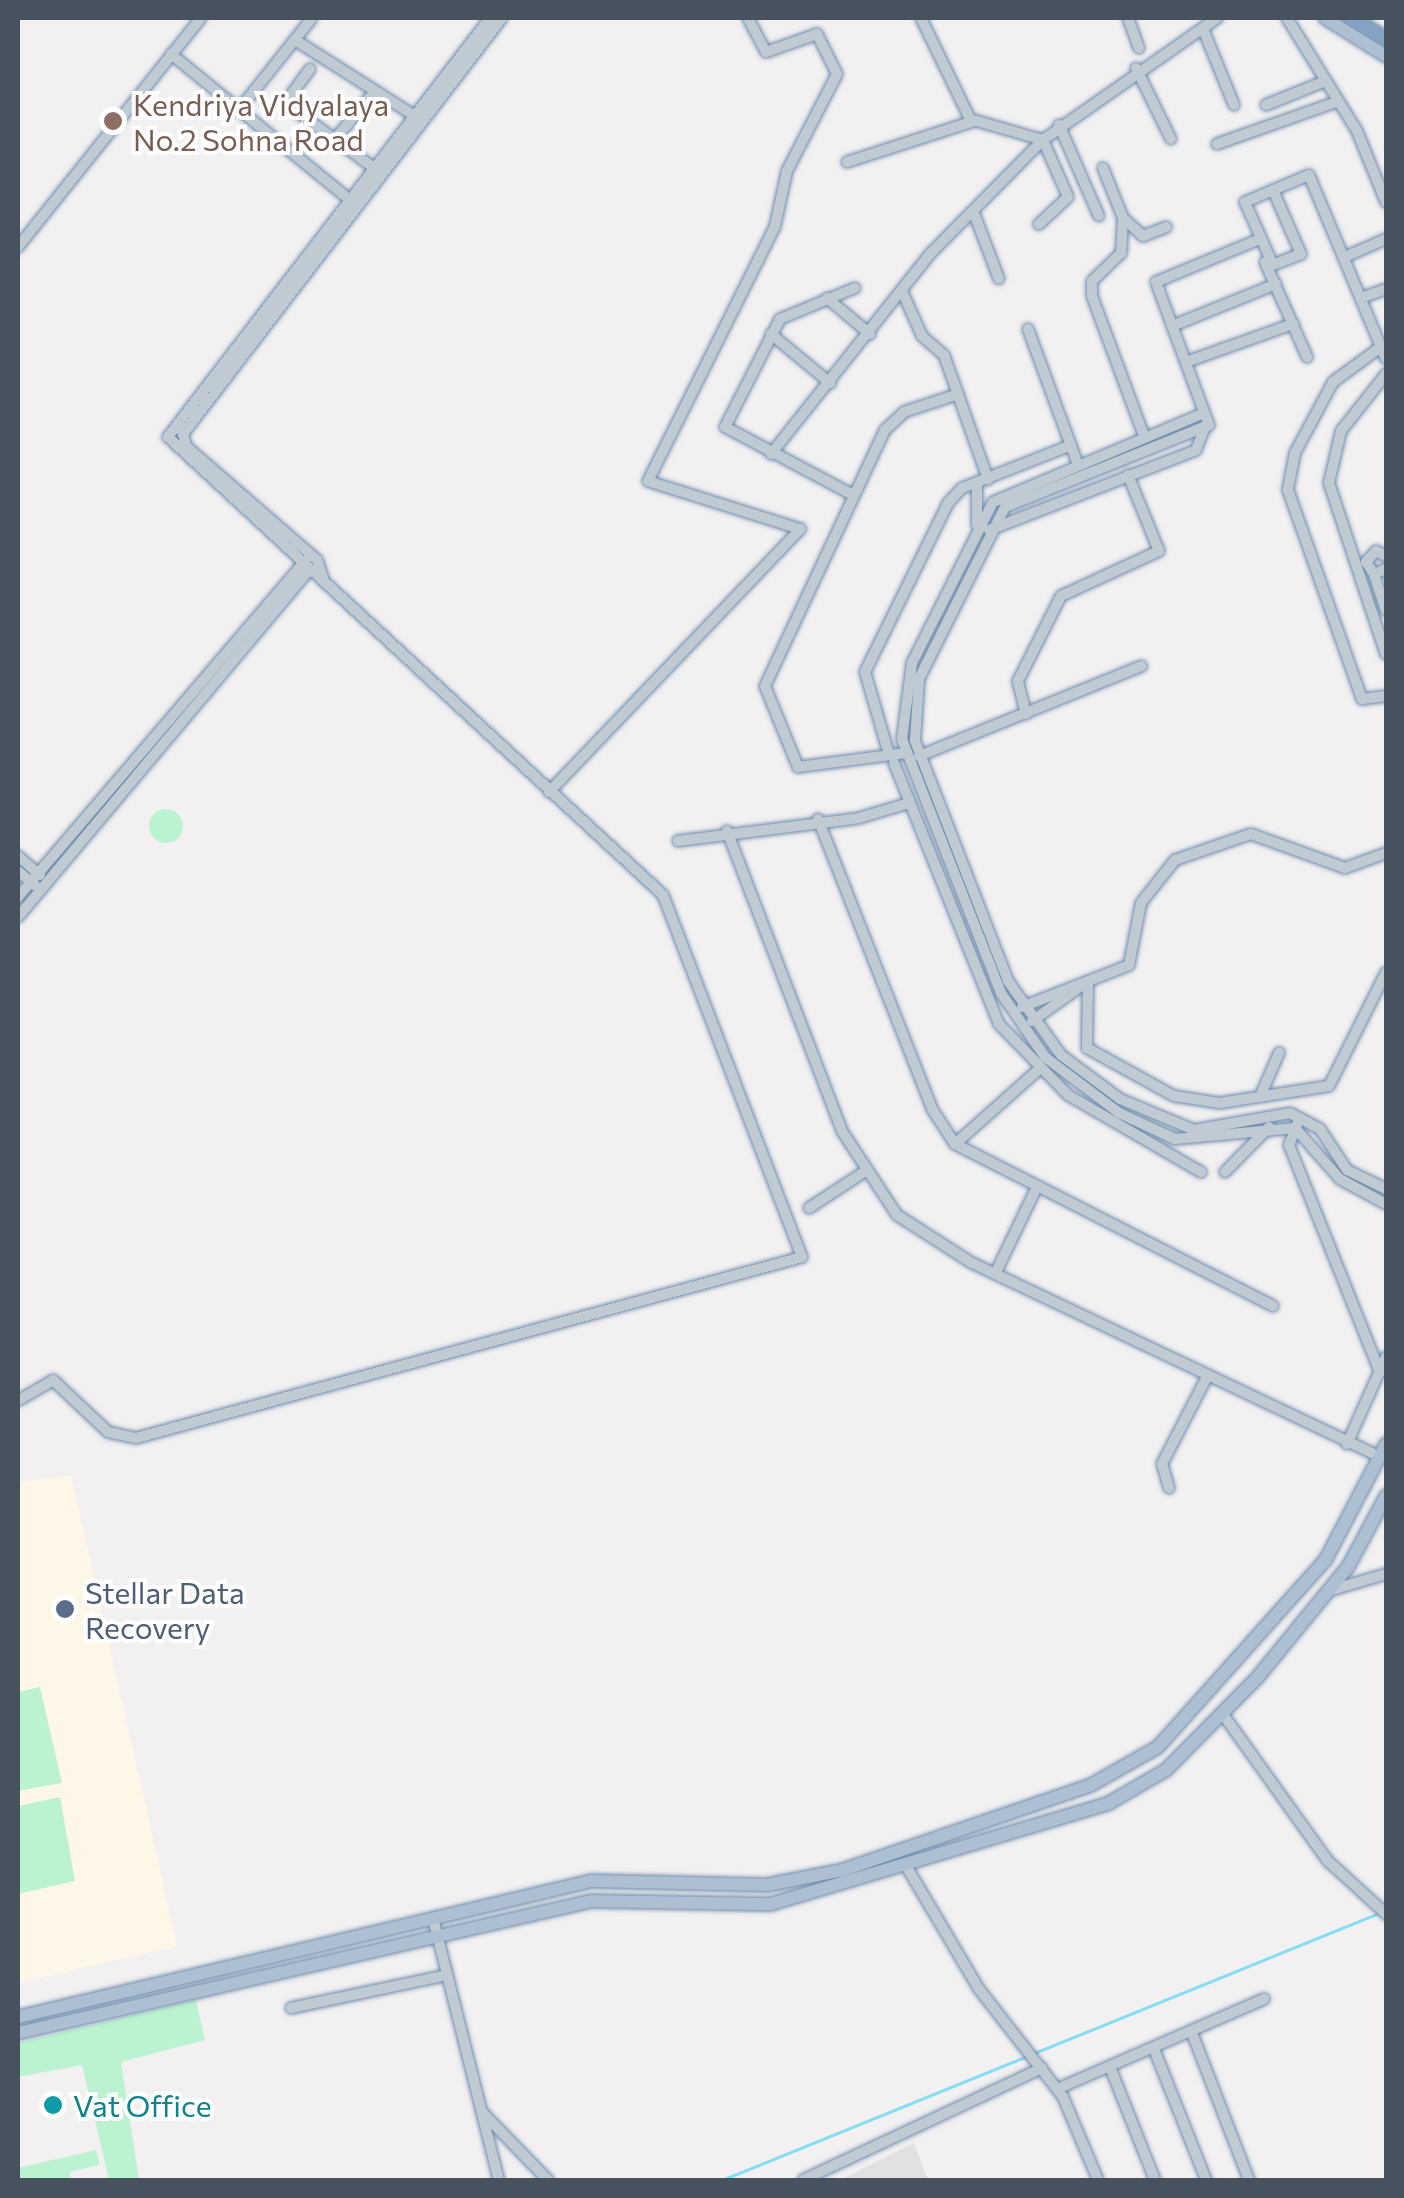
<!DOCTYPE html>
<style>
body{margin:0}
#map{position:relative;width:1404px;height:2198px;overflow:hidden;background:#f2f0f0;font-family:Commissioner,sans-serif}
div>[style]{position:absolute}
.commercial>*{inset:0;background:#fef7e8}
.education>*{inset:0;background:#e3e0e2}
.green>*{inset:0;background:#bbf3d0}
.round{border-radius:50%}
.stream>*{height:2.5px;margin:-1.25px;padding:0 1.25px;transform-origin:1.25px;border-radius:1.25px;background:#85ddf3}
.roads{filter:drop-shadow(0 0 2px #6f8dae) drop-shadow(0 0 2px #6f8dae)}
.minor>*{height:10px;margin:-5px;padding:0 5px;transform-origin:5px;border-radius:5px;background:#bfcad3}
.major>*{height:12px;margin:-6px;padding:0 6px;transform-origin:6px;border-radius:6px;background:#adbfd1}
.highway>*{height:15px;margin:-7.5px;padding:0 7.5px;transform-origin:7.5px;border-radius:7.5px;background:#84a2c2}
.dots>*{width:28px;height:28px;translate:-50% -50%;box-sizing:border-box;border:5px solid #fff;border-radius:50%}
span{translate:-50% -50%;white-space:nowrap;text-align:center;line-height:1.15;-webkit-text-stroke:8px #fff;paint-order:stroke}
.education-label{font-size:30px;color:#785e54}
.left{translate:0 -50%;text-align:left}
.service-label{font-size:30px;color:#4e5e75}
.culture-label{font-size:30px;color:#0d838f}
.frame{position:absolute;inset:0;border:20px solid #46535f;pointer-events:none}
</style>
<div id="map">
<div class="commercial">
<div style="clip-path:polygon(71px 1476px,177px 1946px,18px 1983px,18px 1482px)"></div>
</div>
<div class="education">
<div style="clip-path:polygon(914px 2143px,928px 2180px,839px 2180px,848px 2176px)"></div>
</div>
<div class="green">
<div class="round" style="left:149px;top:809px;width:34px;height:34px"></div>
<div style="clip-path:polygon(40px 1687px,62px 1783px,18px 1791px,18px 1692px)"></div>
<div style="clip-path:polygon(60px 1797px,75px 1881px,18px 1894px,18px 1806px)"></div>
<div style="clip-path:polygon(196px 2000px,205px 2040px,121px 2062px,139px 2180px,109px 2180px,82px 2065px,18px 2077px,18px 2043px)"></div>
<div style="clip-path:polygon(96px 2150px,100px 2165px,70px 2172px,71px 2180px,18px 2180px,18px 2168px)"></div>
</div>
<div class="stream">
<div style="left:1032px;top:2054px;width:371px;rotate:-22.1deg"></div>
<div style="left:722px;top:2180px;width:327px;rotate:-22.1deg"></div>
</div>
<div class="roads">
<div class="minor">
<div style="left:921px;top:18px;width:112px;rotate:64.1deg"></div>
<div style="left:970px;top:119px;width:76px;rotate:16deg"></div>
<div style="left:1043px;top:140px;width:62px;rotate:66.3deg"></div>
<div style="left:1068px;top:197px;width:40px;rotate:137deg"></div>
<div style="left:1128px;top:18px;width:32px;rotate:70deg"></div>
<div style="left:1287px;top:18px;width:133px;rotate:58.2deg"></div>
<div style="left:1357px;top:131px;width:77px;rotate:67.8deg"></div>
<div style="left:1203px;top:29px;width:82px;rotate:67.8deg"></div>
<div style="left:295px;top:40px;width:140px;rotate:32.4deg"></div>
<div style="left:171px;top:54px;width:232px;rotate:39.2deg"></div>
<div style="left:1136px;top:68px;width:79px;rotate:63.8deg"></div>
<div style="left:310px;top:69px;width:42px;rotate:126.3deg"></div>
<div style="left:285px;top:103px;width:114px;rotate:36.1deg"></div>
<div style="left:1266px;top:105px;width:61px;rotate:-22deg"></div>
<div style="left:242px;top:106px;width:112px;rotate:-51.5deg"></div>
<div style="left:360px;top:108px;width:19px;rotate:-47deg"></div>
<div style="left:1059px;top:125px;width:99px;rotate:66.3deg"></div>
<div style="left:335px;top:139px;width:31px;rotate:-50deg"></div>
<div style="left:1217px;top:144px;width:126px;rotate:-19.4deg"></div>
<div style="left:847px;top:162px;width:133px;rotate:-17.9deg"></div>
<div style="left:1103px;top:168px;width:54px;rotate:68.2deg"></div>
<div style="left:1123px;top:218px;width:35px;rotate:93deg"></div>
<div style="left:1121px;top:253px;width:40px;rotate:136deg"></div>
<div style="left:1092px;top:281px;width:15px;rotate:90deg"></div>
<div style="left:1092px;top:296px;width:149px;rotate:69.6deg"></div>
<div style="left:1273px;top:190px;width:70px;rotate:66.4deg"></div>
<div style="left:1301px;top:254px;width:30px;rotate:159deg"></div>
<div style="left:1273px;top:265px;width:69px;rotate:-114deg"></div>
<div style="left:1245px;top:202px;width:69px;rotate:-22.9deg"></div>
<div style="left:1309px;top:175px;width:199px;rotate:67.3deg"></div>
<div style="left:975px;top:216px;width:67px;rotate:69.1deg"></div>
<div style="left:1123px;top:218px;width:27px;rotate:42deg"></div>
<div style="left:1143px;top:236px;width:25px;rotate:-21deg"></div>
<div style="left:1255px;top:241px;width:107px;rotate:157.5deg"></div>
<div style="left:1156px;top:282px;width:153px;rotate:69.7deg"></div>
<div style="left:1209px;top:425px;width:220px;rotate:158.1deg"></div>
<div style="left:1005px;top:507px;width:192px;rotate:116.6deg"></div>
<div style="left:919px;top:679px;width:62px;rotate:93.7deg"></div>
<div style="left:915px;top:741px;width:257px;rotate:68.8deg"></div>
<div style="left:1008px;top:981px;width:91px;rotate:54.4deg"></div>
<div style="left:1061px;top:1055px;width:74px;rotate:36.7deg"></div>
<div style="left:1120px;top:1099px;width:80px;rotate:22.7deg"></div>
<div style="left:1194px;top:1130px;width:97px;rotate:-10deg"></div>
<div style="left:1290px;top:1113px;width:34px;rotate:28deg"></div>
<div style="left:1320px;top:1129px;width:49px;rotate:56.6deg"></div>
<div style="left:1347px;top:1170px;width:43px;rotate:26deg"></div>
<div style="left:18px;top:247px;width:293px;rotate:-51.4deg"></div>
<div style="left:1347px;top:256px;width:43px;rotate:-23.6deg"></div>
<div style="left:1265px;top:262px;width:104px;rotate:66.1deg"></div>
<div style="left:902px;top:291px;width:49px;rotate:66deg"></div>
<div style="left:922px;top:336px;width:29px;rotate:41deg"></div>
<div style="left:944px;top:355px;width:132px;rotate:70.5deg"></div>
<div style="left:1363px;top:297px;width:24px;rotate:-19deg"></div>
<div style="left:827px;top:298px;width:56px;rotate:39.9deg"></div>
<div style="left:1172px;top:326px;width:112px;rotate:-22deg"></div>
<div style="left:1028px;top:329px;width:142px;rotate:69.8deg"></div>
<div style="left:771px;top:334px;width:77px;rotate:39.7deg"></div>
<div style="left:1382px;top:346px;width:61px;rotate:143.7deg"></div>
<div style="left:1333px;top:382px;width:81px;rotate:118.2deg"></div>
<div style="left:1295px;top:453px;width:38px;rotate:101deg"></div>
<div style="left:1288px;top:490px;width:222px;rotate:70.5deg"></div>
<div style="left:1362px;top:699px;width:24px;rotate:-7deg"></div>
<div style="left:1186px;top:362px;width:114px;rotate:-19.6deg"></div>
<div style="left:1386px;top:374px;width:73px;rotate:128.3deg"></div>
<div style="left:1341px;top:431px;width:53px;rotate:103deg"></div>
<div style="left:1329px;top:483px;width:180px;rotate:71.6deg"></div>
<div style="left:1204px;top:413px;width:229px;rotate:157.1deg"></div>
<div style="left:993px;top:502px;width:180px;rotate:116.7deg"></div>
<div style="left:912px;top:663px;width:77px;rotate:97.5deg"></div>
<div style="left:902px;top:739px;width:273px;rotate:68.7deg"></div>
<div style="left:1001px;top:993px;width:78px;rotate:55.5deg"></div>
<div style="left:1045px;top:1057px;width:93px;rotate:37.1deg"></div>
<div style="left:1119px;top:1113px;width:62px;rotate:24.9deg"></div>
<div style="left:1175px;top:1139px;width:121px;rotate:-5.2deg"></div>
<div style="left:1295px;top:1128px;width:68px;rotate:48.6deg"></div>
<div style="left:1340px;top:1179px;width:52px;rotate:28.5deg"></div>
<div style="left:771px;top:454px;width:256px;rotate:-51.5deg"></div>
<div style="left:930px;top:254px;width:161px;rotate:-45.3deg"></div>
<div style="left:1043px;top:140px;width:213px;rotate:-35deg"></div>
<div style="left:977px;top:483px;width:42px;rotate:90deg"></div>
<div style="left:853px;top:495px;width:145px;rotate:-152deg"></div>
<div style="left:725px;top:427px;width:121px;rotate:-63deg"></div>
<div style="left:780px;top:319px;width:81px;rotate:-22.5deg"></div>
<div style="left:989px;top:530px;width:222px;rotate:-21.1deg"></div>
<div style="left:1196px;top:450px;width:25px;rotate:-69deg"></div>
<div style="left:1386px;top:556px;width:11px;rotate:-153deg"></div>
<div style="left:1376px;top:551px;width:15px;rotate:132deg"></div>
<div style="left:1366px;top:562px;width:14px;rotate:56deg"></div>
<div style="left:1374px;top:574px;width:13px;rotate:-23deg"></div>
<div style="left:1374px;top:574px;width:38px;rotate:72deg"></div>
<div style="left:324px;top:581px;width:22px;rotate:-108deg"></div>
<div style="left:317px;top:560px;width:174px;rotate:-139deg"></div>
<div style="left:186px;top:446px;width:12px;rotate:-104deg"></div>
<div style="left:183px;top:434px;width:524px;rotate:-52.52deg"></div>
<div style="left:1026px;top:714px;width:34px;rotate:-104deg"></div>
<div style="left:1018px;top:681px;width:95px;rotate:-63.2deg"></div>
<div style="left:1061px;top:596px;width:108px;rotate:-24.7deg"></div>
<div style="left:1159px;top:551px;width:82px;rotate:-112.2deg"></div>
<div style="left:888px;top:751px;width:82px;rotate:-106.2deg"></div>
<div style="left:865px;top:672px;width:188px;rotate:-63.8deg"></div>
<div style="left:948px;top:503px;width:21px;rotate:-47deg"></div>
<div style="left:962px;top:488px;width:117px;rotate:-21.5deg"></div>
<div style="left:906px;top:753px;width:109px;rotate:172.6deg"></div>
<div style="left:798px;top:767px;width:87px;rotate:-112.2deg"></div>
<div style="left:765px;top:686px;width:283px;rotate:-64.9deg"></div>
<div style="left:885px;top:430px;width:26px;rotate:-43deg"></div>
<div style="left:904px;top:412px;width:57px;rotate:-18.4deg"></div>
<div style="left:919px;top:756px;width:240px;rotate:-22deg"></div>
<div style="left:894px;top:763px;width:281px;rotate:68.1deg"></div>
<div style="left:999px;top:1024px;width:99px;rotate:45.8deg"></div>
<div style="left:1068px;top:1095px;width:154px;rotate:30.1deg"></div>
<div style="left:549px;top:792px;width:364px;rotate:-46.3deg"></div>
<div style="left:800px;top:529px;width:159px;rotate:-162.5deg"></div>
<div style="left:648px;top:481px;width:285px;rotate:-63.5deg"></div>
<div style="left:775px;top:226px;width:56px;rotate:-77.7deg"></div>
<div style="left:787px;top:171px;width:109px;rotate:-62.7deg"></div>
<div style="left:837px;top:74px;width:45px;rotate:-116.6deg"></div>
<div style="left:817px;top:34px;width:54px;rotate:160.6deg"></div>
<div style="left:766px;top:52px;width:38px;rotate:-118deg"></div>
<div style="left:818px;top:819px;width:312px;rotate:68.5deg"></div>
<div style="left:932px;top:1109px;width:42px;rotate:56.7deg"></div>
<div style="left:955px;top:1144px;width:357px;rotate:27deg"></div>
<div style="left:727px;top:831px;width:321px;rotate:69deg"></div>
<div style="left:842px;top:1131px;width:100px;rotate:56.8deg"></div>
<div style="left:897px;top:1215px;width:89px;rotate:32.6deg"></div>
<div style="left:972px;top:1263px;width:453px;rotate:25.4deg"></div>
<div style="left:678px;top:841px;width:182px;rotate:-7.2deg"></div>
<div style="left:859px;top:818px;width:52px;rotate:-16.7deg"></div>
<div style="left:18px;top:856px;width:29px;rotate:41deg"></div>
<div style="left:18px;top:871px;width:23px;rotate:40deg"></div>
<div style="left:18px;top:897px;width:443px;rotate:-49.5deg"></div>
<div style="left:18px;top:917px;width:454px;rotate:-50deg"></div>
<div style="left:1088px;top:982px;width:66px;rotate:90.9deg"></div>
<div style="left:1087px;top:1048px;width:99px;rotate:28.9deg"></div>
<div style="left:1174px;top:1096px;width:47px;rotate:8.7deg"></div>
<div style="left:1220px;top:1103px;width:110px;rotate:-8.9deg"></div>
<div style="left:1329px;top:1086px;width:127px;rotate:-63.4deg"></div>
<div style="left:1022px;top:1007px;width:115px;rotate:-21.4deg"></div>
<div style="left:1129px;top:965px;width:63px;rotate:-79deg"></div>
<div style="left:1141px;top:903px;width:55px;rotate:-51.7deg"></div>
<div style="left:1175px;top:860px;width:80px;rotate:-18.9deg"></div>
<div style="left:1251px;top:834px;width:100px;rotate:19.9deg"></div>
<div style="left:1345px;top:868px;width:44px;rotate:-20.1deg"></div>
<div style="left:1032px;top:1021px;width:64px;rotate:-35.4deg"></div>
<div style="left:1262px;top:1092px;width:43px;rotate:-66.4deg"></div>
<div style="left:1298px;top:1122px;width:25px;rotate:111deg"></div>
<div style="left:1289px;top:1145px;width:245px;rotate:68.2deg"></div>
<div style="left:955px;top:1144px;width:111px;rotate:-41.7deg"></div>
<div style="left:1225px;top:1172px;width:63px;rotate:-45.6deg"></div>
<div style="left:809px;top:1208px;width:66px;rotate:-33.2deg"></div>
<div style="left:995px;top:1274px;width:92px;rotate:-64.3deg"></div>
<div style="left:19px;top:1400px;width:39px;rotate:-30deg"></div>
<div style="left:53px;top:1380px;width:76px;rotate:43.4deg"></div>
<div style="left:108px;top:1432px;width:29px;rotate:12deg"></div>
<div style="left:136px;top:1438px;width:690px;rotate:-15.2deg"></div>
<div style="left:802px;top:1257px;width:388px;rotate:-111deg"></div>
<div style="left:663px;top:895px;width:674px;rotate:-137.22deg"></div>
<div style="left:168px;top:437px;width:528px;rotate:-52.46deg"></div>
<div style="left:1347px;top:1444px;width:95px;rotate:-65.9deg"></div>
<div style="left:1169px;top:1488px;width:25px;rotate:-106deg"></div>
<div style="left:1162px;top:1464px;width:100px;rotate:-62.7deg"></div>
<div style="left:1328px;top:1591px;width:60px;rotate:-16.3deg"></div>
<div style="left:1222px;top:1713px;width:182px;rotate:54.4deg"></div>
<div style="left:1328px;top:1861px;width:79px;rotate:42.4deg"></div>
<div style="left:908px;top:1869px;width:139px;rotate:59.4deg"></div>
<div style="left:979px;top:1989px;width:137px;rotate:52.1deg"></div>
<div style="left:1063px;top:2097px;width:90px;rotate:67.1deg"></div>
<div style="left:433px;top:1918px;width:270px;rotate:75.9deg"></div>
<div style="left:291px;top:2008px;width:159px;rotate:-11.9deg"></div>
<div style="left:1192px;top:2033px;width:158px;rotate:68.8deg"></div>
<div style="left:1154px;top:2049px;width:141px;rotate:68.3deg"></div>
<div style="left:1110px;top:2067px;width:122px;rotate:68.3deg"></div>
<div style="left:1057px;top:2089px;width:226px;rotate:-23.5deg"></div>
<div style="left:482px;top:2112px;width:95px;rotate:45.9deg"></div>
<div style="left:803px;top:2180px;width:264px;rotate:-25.1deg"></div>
</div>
<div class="major">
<div style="left:1325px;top:18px;width:72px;rotate:31.9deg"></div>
<div style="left:18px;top:2017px;width:589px;rotate:-13.35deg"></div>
<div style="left:591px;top:1881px;width:176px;rotate:1.3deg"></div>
<div style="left:767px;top:1885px;width:77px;rotate:-11.2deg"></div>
<div style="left:843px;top:1870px;width:262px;rotate:-18.9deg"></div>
<div style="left:1091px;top:1785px;width:77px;rotate:-29.6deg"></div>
<div style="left:1158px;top:1747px;width:252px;rotate:-48.2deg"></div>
<div style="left:1326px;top:1559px;width:130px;rotate:-62.4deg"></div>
<div style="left:18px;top:2033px;width:588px;rotate:-12.97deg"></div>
<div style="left:591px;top:1901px;width:180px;rotate:1deg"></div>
<div style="left:771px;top:1904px;width:353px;rotate:-16.6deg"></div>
<div style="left:1109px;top:1803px;width:66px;rotate:-30.1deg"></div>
<div style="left:1166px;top:1770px;width:129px;rotate:-45.3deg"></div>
<div style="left:1257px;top:1678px;width:144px;rotate:-50.7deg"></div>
<div style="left:1348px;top:1567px;width:81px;rotate:-61.8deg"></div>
</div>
<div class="highway">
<div style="left:1352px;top:18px;width:40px;rotate:32.9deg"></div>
</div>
</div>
<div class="dots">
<div style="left:113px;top:121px;background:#8d6e63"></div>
<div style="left:65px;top:1609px;background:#5c6f8a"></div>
<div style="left:53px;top:2105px;background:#0f9aa8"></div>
</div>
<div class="education-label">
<span class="left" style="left:133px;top:121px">Kendriya Vidyalaya<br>No.2 Sohna Road</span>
</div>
<div class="service-label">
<span class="left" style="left:85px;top:1609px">Stellar Data<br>Recovery</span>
</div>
<div class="culture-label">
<span class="left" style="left:73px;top:2105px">Vat Office</span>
</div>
<div class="frame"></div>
</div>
